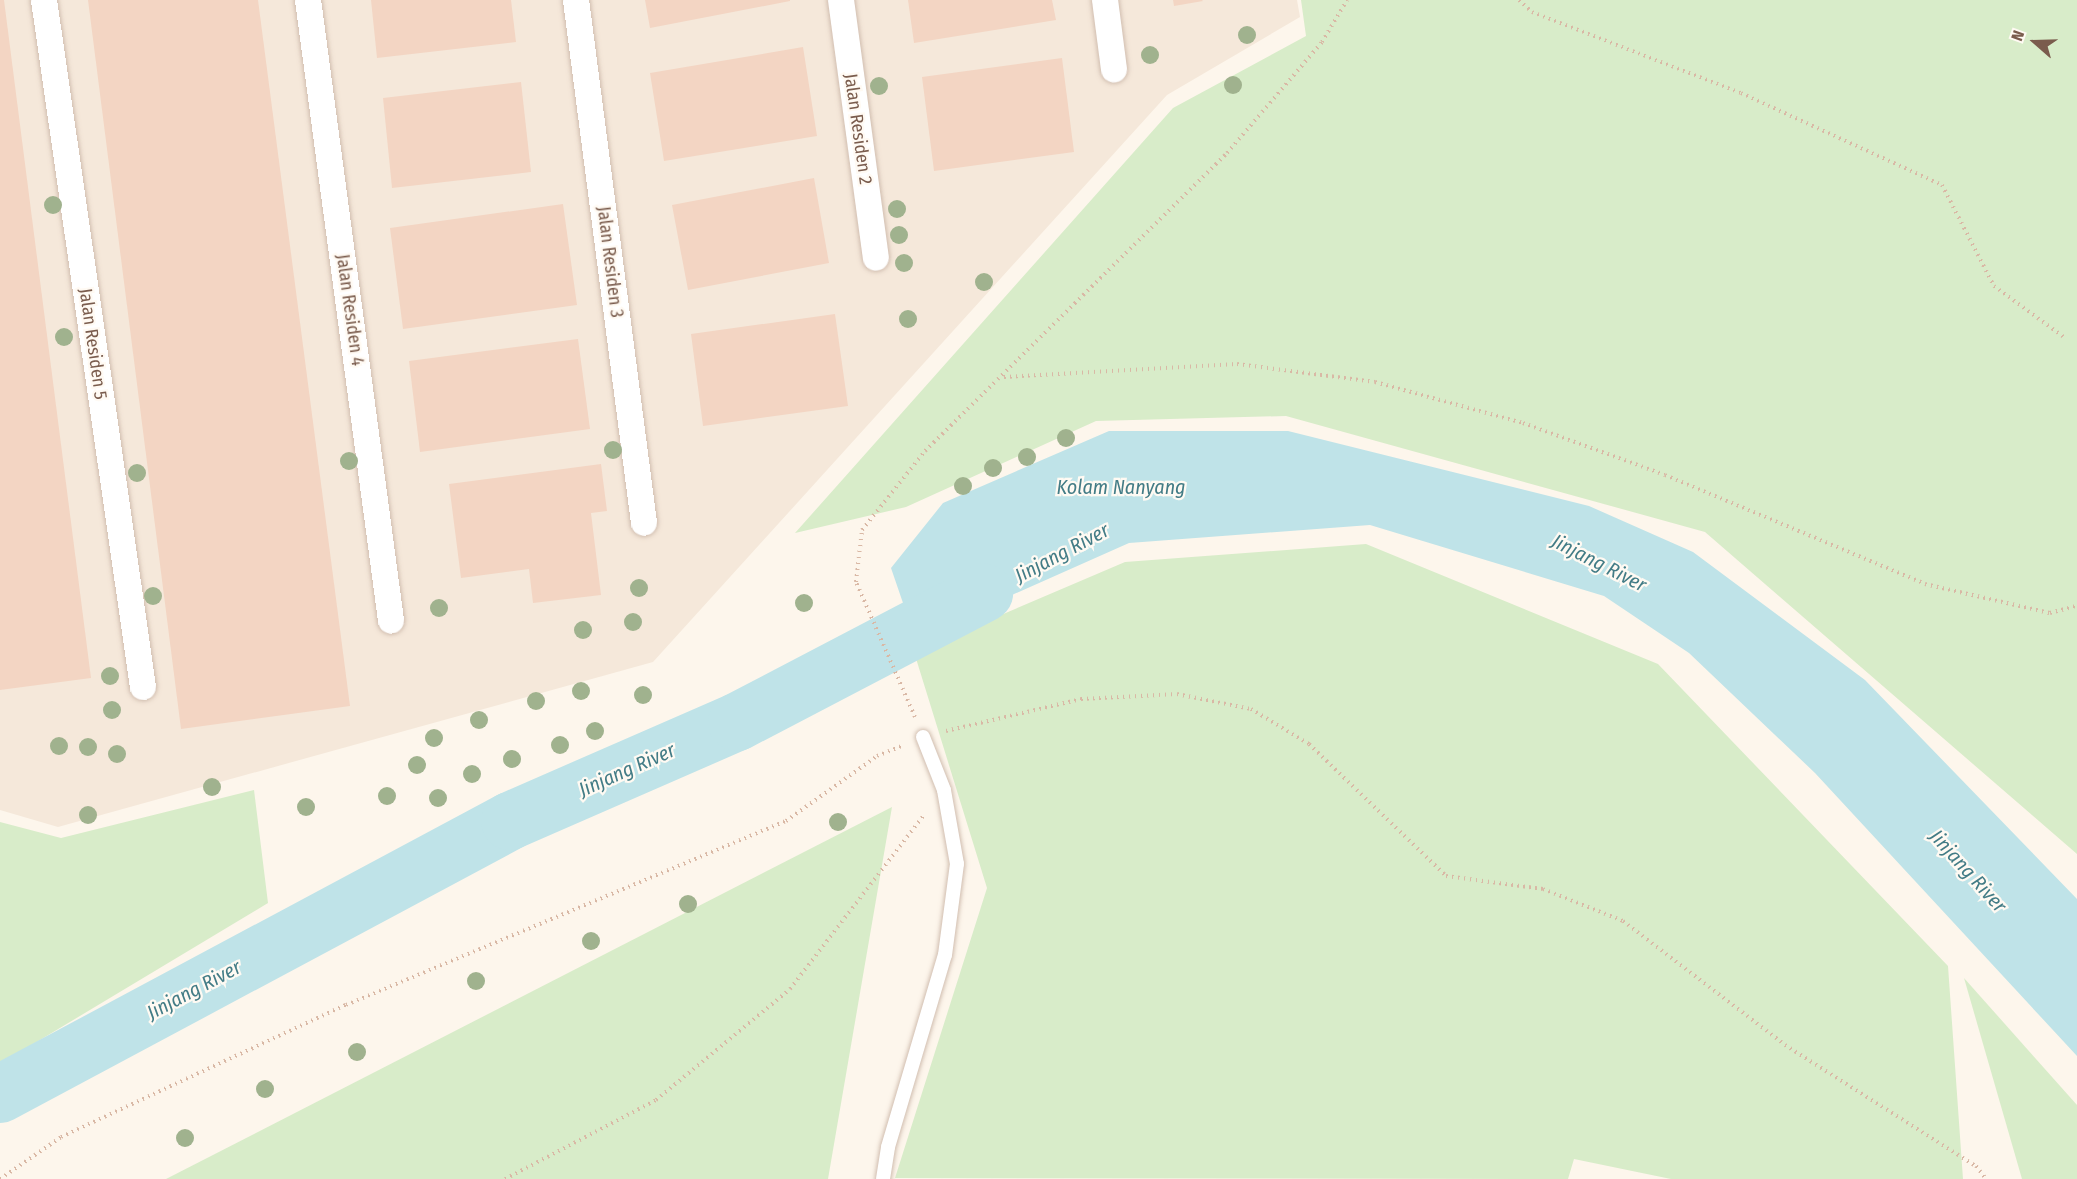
<!DOCTYPE html>
<style>
body{margin:0}
#map{position:relative;width:2077px;height:1179px;overflow:hidden;background:#fdf6ec;font-family:"Fira Sans Condensed",sans-serif}
div>[style]{position:absolute}
.residential>*{inset:0;background:#f5e8da}
.green>*{inset:0;background:#d8ecc9}
.water>*{inset:0;background:#bfe3e8}
.river>*{height:58px;margin:-29px;padding:0 29px;transform-origin:29px;border-radius:29px;background:#bfe3e8}
.building>*{inset:0;background:#f3d5c3}
.path>*{height:4px;margin-top:-2px;transform-origin:0;background:repeating-linear-gradient(90deg,#d9b8a5 0 1.5px,transparent 0 6px)}
.roads{filter:drop-shadow(0 0 2px #d1beb0) drop-shadow(0 0 2px #d1beb0)}
.lane>*{height:14px;margin:-7px;padding:0 7px;transform-origin:7px;border-radius:7px;background:#fff}
.street>*{height:26px;margin:-13px;padding:0 13px;transform-origin:13px;border-radius:13px;background:#fff}
.trees>*{width:18px;height:18px;margin:-9px;border-radius:50%;background:#a0b28e}
span{translate:-50% -50%;white-space:nowrap;text-align:center;line-height:1.15;-webkit-text-stroke:4.5px #fffaf3;paint-order:stroke}
.street-label{font-size:18px;color:#7a5c4d}
.water-label{font-size:20px;color:#437c86;font-style:italic}
.north{position:absolute;left:2005px;top:12px;width:60px;height:60px;-webkit-text-stroke:4px #fffaf3;paint-order:stroke;rotate:290deg;font-size:16px;font-weight:700;line-height:24px;text-align:center;color:#7a5c4d}
.north::after{content:'';display:block;margin:auto;width:21px;height:27px;background:#7a5c4d;clip-path:polygon(50% 0,100% 100%,50% 72%,0 100%)}
</style>
<div id="map">
<div class="residential">
<div style="clip-path:polygon(0 0,1297px 0,1300px 17px,1167px 95px,653px 662px,58px 827px,0 810px)"></div>
</div>
<div class="green">
<div style="clip-path:polygon(1301px 0,2077px 0,2077px 854px,1705px 532px,1286px 416px,1096px 421px,906px 507px,795px 533px,1173px 108px,1306px 36px)"></div>
<div style="clip-path:polygon(1366px 544px,1658px 664px,1948px 966px,1963px 1179px,1671px 1179px,1574px 1159px,1568px 1179px,895px 1178px,987px 888px,914px 652px,1125px 562px)"></div>
<div style="clip-path:polygon(254px 790px,268px 903px,0 1064px,0 822px,61px 838px)"></div>
<div style="clip-path:polygon(892px 807px,828px 1179px,166px 1179px)"></div>
<div style="clip-path:polygon(1964px 978px,2077px 1105px,2077px 1179px,2022px 1179px)"></div>
</div>
<div class="water">
<div style="clip-path:polygon(1109px 431px,1288px 431px,1589px 506px,1693px 552px,1865px 680px,2077px 899px,2077px 1056px,1815px 773px,1689px 653px,1604px 596px,1370px 525px,1129px 543px,915px 638px,891px 568px,943px 503px)"></div>
</div>
<div class="river">
<div style="left:0;top:1094px;width:578px;rotate:-28.16deg"></div>
<div style="left:510px;top:821px;width:248px;rotate:-23.6deg"></div>
<div style="left:737px;top:722px;width:279px;rotate:-27.6deg"></div>
</div>
<div class="building">
<div style="clip-path:polygon(0 0,4px 0,91px 678px,0 690px)"></div>
<div style="clip-path:polygon(88px 0,258px 0,350px 706px,181px 729px)"></div>
<div style="clip-path:polygon(371px 0,511px 0,516px 42px,377px 58px)"></div>
<div style="clip-path:polygon(645px 0,790px 0,790px 1px,650px 28px)"></div>
<div style="clip-path:polygon(908px 0,1052px 0,1056px 20px,914px 43px)"></div>
<div style="clip-path:polygon(1173px 0,1202px 0,1203px 1px,1174px 6px)"></div>
<div style="clip-path:polygon(803px 47px,817px 136px,664px 161px,650px 73px)"></div>
<div style="clip-path:polygon(1062px 58px,1074px 152px,934px 171px,922px 77px)"></div>
<div style="clip-path:polygon(521px 82px,531px 172px,392px 188px,383px 98px)"></div>
<div style="clip-path:polygon(814px 178px,829px 263px,688px 290px,672px 205px)"></div>
<div style="clip-path:polygon(563px 204px,577px 305px,403px 329px,390px 228px)"></div>
<div style="clip-path:polygon(835px 314px,848px 406px,703px 426px,691px 334px)"></div>
<div style="clip-path:polygon(578px 339px,590px 429px,420px 452px,409px 361px)"></div>
<div style="clip-path:polygon(601px 464px,607px 511px,591px 513px,601px 595px,533px 603px,529px 569px,461px 578px,449px 484px)"></div>
</div>
<div class="path">
<div style="left:1519px;top:0;width:18px;rotate:43deg"></div>
<div style="left:1532px;top:12px;width:224px;rotate:21.2deg"></div>
<div style="left:1741px;top:93px;width:221px;rotate:24.6deg"></div>
<div style="left:1942px;top:185px;width:114px;rotate:62.8deg"></div>
<div style="left:1994px;top:286px;width:87px;rotate:36.1deg"></div>
<div style="left:1004px;top:377px;width:233px;rotate:-3.2deg"></div>
<div style="left:1237px;top:364px;width:139px;rotate:7.4deg"></div>
<div style="left:1375px;top:382px;width:154px;rotate:15.5deg"></div>
<div style="left:1523px;top:423px;width:151px;rotate:20.1deg"></div>
<div style="left:1665px;top:475px;width:282px;rotate:22.7deg"></div>
<div style="left:1925px;top:584px;width:128px;rotate:13.1deg"></div>
<div style="left:2050px;top:613px;width:28px;rotate:-15deg"></div>
<div style="left:915px;top:717px;width:147px;rotate:-113.6deg"></div>
<div style="left:856px;top:582px;width:52px;rotate:-83.4deg"></div>
<div style="left:862px;top:530px;width:101px;rotate:-51.4deg"></div>
<div style="left:925px;top:451px;width:424px;rotate:-44.6deg"></div>
<div style="left:1227px;top:153px;width:146px;rotate:-49.4deg"></div>
<div style="left:1322px;top:42px;width:49px;rotate:-59.2deg"></div>
<div style="left:946px;top:731px;width:139px;rotate:-13.3deg"></div>
<div style="left:1081px;top:699px;width:96px;rotate:-3deg"></div>
<div style="left:1177px;top:694px;width:76px;rotate:11.5deg"></div>
<div style="left:1251px;top:709px;width:68px;rotate:31.1deg"></div>
<div style="left:1309px;top:744px;width:190px;rotate:43.9deg"></div>
<div style="left:1446px;top:876px;width:98px;rotate:7.6deg"></div>
<div style="left:1543px;top:889px;width:86px;rotate:21.8deg"></div>
<div style="left:1623px;top:921px;width:204px;rotate:37.4deg"></div>
<div style="left:1785px;top:1045px;width:226px;rotate:32.4deg"></div>
<div style="left:1976px;top:1166px;width:16px;rotate:52deg"></div>
<div style="left:0;top:1179px;width:74px;rotate:-34.5deg"></div>
<div style="left:61px;top:1137px;width:314px;rotate:-24.9deg"></div>
<div style="left:346px;top:1005px;width:477px;rotate:-22.7deg"></div>
<div style="left:786px;top:821px;width:112px;rotate:-35.5deg"></div>
<div style="left:877px;top:756px;width:27px;rotate:-22deg"></div>
<div style="left:505px;top:1179px;width:170px;rotate:-27.6deg"></div>
<div style="left:656px;top:1100px;width:174px;rotate:-39.6deg"></div>
<div style="left:790px;top:989px;width:221px;rotate:-52.4deg"></div>
</div>
<div class="roads">
<div class="lane">
<div style="left:883px;top:1179px;width:32px;rotate:-81deg"></div>
<div style="left:888px;top:1147px;width:200px;rotate:-73.5deg"></div>
<div style="left:945px;top:955px;width:92px;rotate:-82.5deg"></div>
<div style="left:957px;top:864px;width:75px;rotate:-100deg"></div>
<div style="left:944px;top:790px;width:57px;rotate:-111.6deg"></div>
</div>
<div class="street">
<div style="left:44px;top:0;width:694px;rotate:81.8deg"></div>
<div style="left:308px;top:0;width:626px;rotate:82.38deg"></div>
<div style="left:576px;top:0;width:527px;rotate:82.59deg"></div>
<div style="left:841px;top:0;width:260px;rotate:82.3deg"></div>
<div style="left:1105px;top:0;width:70px;rotate:82.6deg"></div>
</div>
</div>
<div class="trees">
<div style="left:1247px;top:35px"></div>
<div style="left:1150px;top:55px"></div>
<div style="left:1233px;top:85px"></div>
<div style="left:879px;top:86px"></div>
<div style="left:53px;top:205px"></div>
<div style="left:897px;top:209px"></div>
<div style="left:899px;top:235px"></div>
<div style="left:904px;top:263px"></div>
<div style="left:984px;top:282px"></div>
<div style="left:908px;top:319px"></div>
<div style="left:64px;top:337px"></div>
<div style="left:1066px;top:438px"></div>
<div style="left:613px;top:450px"></div>
<div style="left:1027px;top:457px"></div>
<div style="left:349px;top:461px"></div>
<div style="left:993px;top:468px"></div>
<div style="left:137px;top:473px"></div>
<div style="left:963px;top:486px"></div>
<div style="left:639px;top:588px"></div>
<div style="left:153px;top:596px"></div>
<div style="left:804px;top:603px"></div>
<div style="left:439px;top:608px"></div>
<div style="left:633px;top:622px"></div>
<div style="left:583px;top:630px"></div>
<div style="left:110px;top:676px"></div>
<div style="left:581px;top:691px"></div>
<div style="left:643px;top:695px"></div>
<div style="left:536px;top:701px"></div>
<div style="left:112px;top:710px"></div>
<div style="left:479px;top:720px"></div>
<div style="left:595px;top:731px"></div>
<div style="left:434px;top:738px"></div>
<div style="left:560px;top:745px"></div>
<div style="left:59px;top:746px"></div>
<div style="left:88px;top:747px"></div>
<div style="left:117px;top:754px"></div>
<div style="left:512px;top:759px"></div>
<div style="left:417px;top:765px"></div>
<div style="left:472px;top:774px"></div>
<div style="left:212px;top:787px"></div>
<div style="left:387px;top:796px"></div>
<div style="left:438px;top:798px"></div>
<div style="left:306px;top:807px"></div>
<div style="left:88px;top:815px"></div>
<div style="left:838px;top:822px"></div>
<div style="left:688px;top:904px"></div>
<div style="left:591px;top:941px"></div>
<div style="left:476px;top:981px"></div>
<div style="left:357px;top:1052px"></div>
<div style="left:265px;top:1089px"></div>
<div style="left:185px;top:1138px"></div>
</div>
<div class="street-label">
<span style="left:858px;top:129px;rotate:82deg">Jalan Residen 2</span>
<span style="left:610px;top:262px;rotate:83deg">Jalan Residen 3</span>
<span style="left:350px;top:310px;rotate:82deg">Jalan Residen 4</span>
<span style="left:93px;top:344px;rotate:82deg">Jalan Residen 5</span>
</div>
<div class="water-label">
<span style="left:1121px;top:487px">Kolam Nanyang</span>
<span style="left:1062px;top:553px;rotate:-28deg">Jinjang River</span>
<span style="left:1599px;top:563px;rotate:27deg">Jinjang River</span>
<span style="left:627px;top:770px;rotate:-24deg">Jinjang River</span>
<span style="left:1968px;top:871px;rotate:48deg">Jinjang River</span>
<span style="left:194px;top:990px;rotate:-28deg">Jinjang River</span>
</div>
<div class="north">N</div>
</div>
